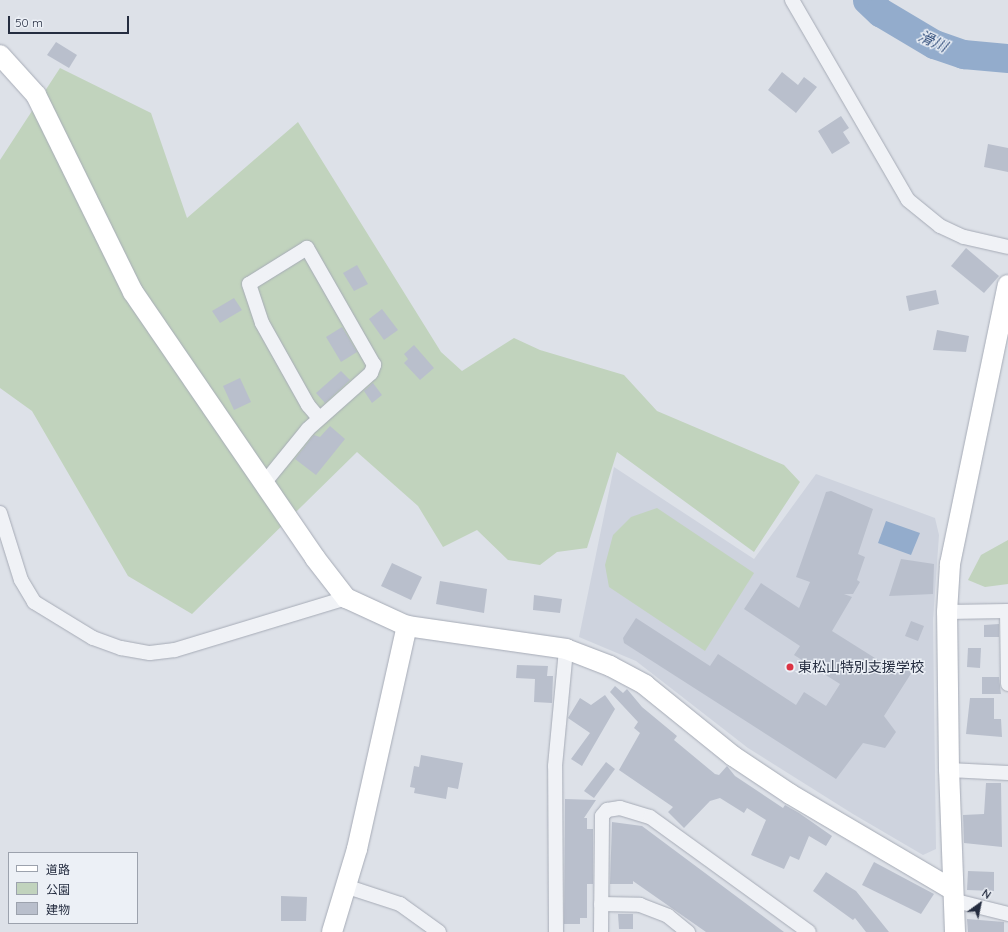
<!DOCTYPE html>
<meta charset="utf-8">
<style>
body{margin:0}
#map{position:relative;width:1008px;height:932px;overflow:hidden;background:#dde1e8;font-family:Quicksand,"Noto Sans JP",sans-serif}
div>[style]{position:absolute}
.built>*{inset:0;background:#ced3de}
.green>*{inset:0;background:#c1d3bd}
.water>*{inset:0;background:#93accc}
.river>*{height:29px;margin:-14.5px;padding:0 14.5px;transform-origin:14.5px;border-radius:14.5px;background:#93accc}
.building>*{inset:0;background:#b9bfcc}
.roads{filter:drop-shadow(0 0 1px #a6abb6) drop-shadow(0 0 1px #a6abb6)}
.street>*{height:14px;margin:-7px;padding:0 7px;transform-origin:7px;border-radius:7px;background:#f0f2f6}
.secondary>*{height:20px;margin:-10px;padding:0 10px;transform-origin:10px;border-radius:10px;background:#fff}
.dots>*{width:11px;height:11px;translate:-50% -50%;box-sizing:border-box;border:2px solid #ecf0f6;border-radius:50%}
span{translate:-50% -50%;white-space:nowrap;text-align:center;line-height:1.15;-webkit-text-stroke:3px #ecf0f6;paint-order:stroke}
.poi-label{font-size:14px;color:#252d40}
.left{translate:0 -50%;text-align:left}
.water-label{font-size:15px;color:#2b4978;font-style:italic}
.legend{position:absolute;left:8px;top:852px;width:130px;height:72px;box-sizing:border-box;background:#ecf0f6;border:1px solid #9ca2ad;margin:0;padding:5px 7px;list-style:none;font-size:12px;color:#252d40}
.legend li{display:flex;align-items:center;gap:8px;height:20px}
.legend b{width:20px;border:1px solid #9ca2ad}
.north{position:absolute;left:960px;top:884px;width:40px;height:40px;-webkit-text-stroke:3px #ecf0f6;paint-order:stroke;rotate:33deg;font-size:11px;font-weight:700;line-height:16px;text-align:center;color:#252d40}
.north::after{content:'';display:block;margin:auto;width:14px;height:18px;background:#252d40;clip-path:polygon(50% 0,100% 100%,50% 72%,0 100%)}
.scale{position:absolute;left:8px;top:16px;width:121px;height:18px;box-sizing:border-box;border:2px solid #252d40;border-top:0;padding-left:5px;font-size:12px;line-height:14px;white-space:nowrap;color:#252d40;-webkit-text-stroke:3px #ecf0f6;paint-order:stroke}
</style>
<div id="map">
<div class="built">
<div style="clip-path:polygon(614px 467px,754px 559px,816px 474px,935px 518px,939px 535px,933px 620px,936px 849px,923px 855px,853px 814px,748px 748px,636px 661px,579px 637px)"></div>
</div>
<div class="green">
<div style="clip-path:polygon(60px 68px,151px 113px,187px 218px,298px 122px,441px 352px,462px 371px,514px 338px,540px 350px,624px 375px,657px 411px,784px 465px,800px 482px,754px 552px,617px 452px,587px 548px,557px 552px,540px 565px,508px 560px,477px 530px,443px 547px,418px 506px,357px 452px,192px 614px,128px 576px,32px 411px,0 388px,0 160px)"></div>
<div style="clip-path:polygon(657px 508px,754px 573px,705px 651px,609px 587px,605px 565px,613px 535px,631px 517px)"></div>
<div style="clip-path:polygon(1008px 540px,1008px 584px,985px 587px,968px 580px,981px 555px)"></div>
</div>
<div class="water">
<div style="clip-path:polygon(886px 521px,920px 533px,911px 555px,878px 543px)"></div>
</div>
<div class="river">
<div style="left:867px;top:0;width:18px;rotate:43deg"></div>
<div style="left:880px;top:12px;width:63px;rotate:30.7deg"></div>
<div style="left:934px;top:44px;width:31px;rotate:19deg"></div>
<div style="left:963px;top:54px;width:45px;rotate:5.1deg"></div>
</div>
<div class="building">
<div style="clip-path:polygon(56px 42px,77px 55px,69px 68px,47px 55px)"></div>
<div style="clip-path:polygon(782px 72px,798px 85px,804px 77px,817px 87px,796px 113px,768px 90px)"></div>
<div style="clip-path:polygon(841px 116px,849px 128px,843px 132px,850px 143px,832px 154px,818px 131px)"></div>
<div style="clip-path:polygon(988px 144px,1008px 148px,1008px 172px,984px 167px)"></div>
<div style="clip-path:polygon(966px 248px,999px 276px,984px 293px,951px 266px)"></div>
<div style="clip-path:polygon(357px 265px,368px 284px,354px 291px,343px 273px)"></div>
<div style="clip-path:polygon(936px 290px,939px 304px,909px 311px,906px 296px)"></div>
<div style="clip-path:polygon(234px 298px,242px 310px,220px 323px,212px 311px)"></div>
<div style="clip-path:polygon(382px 309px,398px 330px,384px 340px,369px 319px)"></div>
<div style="clip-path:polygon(342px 327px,357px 352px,341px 362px,326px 337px)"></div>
<div style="clip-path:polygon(937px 330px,969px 336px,966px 352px,933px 350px)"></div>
<div style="clip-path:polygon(414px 345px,434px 368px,420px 380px,404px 363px,408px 359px,404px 354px)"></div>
<div style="clip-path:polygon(341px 371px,350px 380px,325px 403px,316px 393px)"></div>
<div style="clip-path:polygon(240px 378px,251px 402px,234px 410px,223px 386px)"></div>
<div style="clip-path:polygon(373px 383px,382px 395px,372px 403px,364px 391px)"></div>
<div style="clip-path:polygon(330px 426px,345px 439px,316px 475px,295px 459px,314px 435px,320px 437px)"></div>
<div style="clip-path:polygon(831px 491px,873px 509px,858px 554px,865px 557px,857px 580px,860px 582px,853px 594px,844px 594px,852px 597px,832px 631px,894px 670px,898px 663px,912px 672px,884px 716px,896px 732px,885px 748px,863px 743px,836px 779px,624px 643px,623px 638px,636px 618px,710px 666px,718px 654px,796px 705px,804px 692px,826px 706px,840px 684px,794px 655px,800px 646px,744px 609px,761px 583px,799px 608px,810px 582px,796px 577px,826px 492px)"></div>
<div style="clip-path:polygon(901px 559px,934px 564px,933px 594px,889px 596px)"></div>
<div style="clip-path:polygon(392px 563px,422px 577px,411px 600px,381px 586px)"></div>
<div style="clip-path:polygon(440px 581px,487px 589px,484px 613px,436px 604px)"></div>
<div style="clip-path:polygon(534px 595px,562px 599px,560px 613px,533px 610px)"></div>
<div style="clip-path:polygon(911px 621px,924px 626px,918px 641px,905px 636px)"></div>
<div style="clip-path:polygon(999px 624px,999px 637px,984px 637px,984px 625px)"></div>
<div style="clip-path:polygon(968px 648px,981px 648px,980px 668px,967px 667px)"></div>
<div style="clip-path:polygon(517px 665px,548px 666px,547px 676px,553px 676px,552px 703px,534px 702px,535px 679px,516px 678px)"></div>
<div style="clip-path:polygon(982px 677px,999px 677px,1001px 694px,982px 694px)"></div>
<div style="clip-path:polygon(615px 686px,623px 693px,627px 689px,642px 707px,677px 736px,674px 740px,715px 774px,719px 775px,727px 766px,735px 776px,783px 808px,785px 805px,799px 813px,832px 836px,826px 846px,809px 836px,799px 860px,790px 856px,784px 869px,751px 855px,766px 820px,747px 808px,744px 813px,720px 798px,710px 801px,684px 828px,668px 812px,673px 807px,619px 770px,640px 733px,634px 728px,638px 722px,610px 692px)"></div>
<div style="clip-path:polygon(605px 695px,615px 709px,582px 766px,571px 759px,590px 733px,568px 718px,580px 698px,591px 705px)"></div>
<div style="clip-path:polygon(970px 698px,994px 698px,994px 719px,1001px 719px,1002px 737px,966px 734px)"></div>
<div style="clip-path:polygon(421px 755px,463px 763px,458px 789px,448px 787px,446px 799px,414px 793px,415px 788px,410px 787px,414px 766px,419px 767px)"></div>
<div style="clip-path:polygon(606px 762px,615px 769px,594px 798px,584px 791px)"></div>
<div style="clip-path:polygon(986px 783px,1001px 783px,1002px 847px,964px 843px,963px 815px,984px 814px)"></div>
<div style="clip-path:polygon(565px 799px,596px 800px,584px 818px,587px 818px,587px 829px,593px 829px,593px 884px,587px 884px,587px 918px,580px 918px,580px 924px,564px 924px)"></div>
<div style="clip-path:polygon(612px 822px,642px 826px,784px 932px,706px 932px,633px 881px,633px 884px,610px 884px)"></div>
<div style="clip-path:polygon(874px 862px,934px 894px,921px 914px,862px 885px)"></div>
<div style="clip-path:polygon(968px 871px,994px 872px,994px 891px,967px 890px)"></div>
<div style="clip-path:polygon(826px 872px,856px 891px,889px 932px,866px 932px,855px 918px,853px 920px,813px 891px)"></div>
<div style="clip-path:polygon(281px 896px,307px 897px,306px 921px,281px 921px)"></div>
<div style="clip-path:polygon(618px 914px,633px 914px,633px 929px,619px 929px)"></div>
<div style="clip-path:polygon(967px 919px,1004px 922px,1004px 932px,968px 932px)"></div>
</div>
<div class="roads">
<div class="street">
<div style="left:792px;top:0;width:231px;rotate:59.9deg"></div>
<div style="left:908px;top:200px;width:41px;rotate:39.1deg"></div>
<div style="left:940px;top:226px;width:26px;rotate:25deg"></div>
<div style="left:964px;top:237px;width:45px;rotate:12.8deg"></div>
<div style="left:265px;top:482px;width:68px;rotate:-50.9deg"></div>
<div style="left:308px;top:429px;width:84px;rotate:-41.6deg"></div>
<div style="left:371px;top:373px;width:9px;rotate:-69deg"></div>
<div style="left:374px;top:365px;width:135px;rotate:-119.8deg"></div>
<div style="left:307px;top:248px;width:68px;rotate:148.2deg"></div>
<div style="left:249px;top:284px;width:41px;rotate:71.6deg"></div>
<div style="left:262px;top:323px;width:94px;rotate:60.7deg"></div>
<div style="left:308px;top:405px;width:17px;rotate:50deg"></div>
<div style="left:0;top:513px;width:70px;rotate:72.6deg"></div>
<div style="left:21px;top:580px;width:26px;rotate:59deg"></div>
<div style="left:34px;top:602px;width:69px;rotate:31.4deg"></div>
<div style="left:93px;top:638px;width:30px;rotate:20deg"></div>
<div style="left:121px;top:648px;width:29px;rotate:10deg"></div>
<div style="left:150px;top:653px;width:25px;rotate:-7deg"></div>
<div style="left:175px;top:650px;width:179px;rotate:-16.9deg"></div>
<div style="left:1007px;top:611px;width:73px;rotate:89.2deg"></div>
<div style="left:947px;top:612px;width:61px;rotate:-0.9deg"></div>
<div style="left:949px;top:770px;width:59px;rotate:2.9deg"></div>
<div style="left:348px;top:887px;width:55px;rotate:18.1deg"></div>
<div style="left:400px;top:904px;width:48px;rotate:35.7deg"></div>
<div style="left:952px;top:900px;width:58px;rotate:14deg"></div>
<div style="left:601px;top:904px;width:39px;rotate:1deg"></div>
<div style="left:640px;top:905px;width:30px;rotate:21deg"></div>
<div style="left:668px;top:916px;width:26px;rotate:39deg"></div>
<div style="left:556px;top:932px;width:166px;rotate:-90.3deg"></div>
<div style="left:555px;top:766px;width:118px;rotate:-84.6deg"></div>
<div style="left:601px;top:932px;width:116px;rotate:-89.5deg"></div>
<div style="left:602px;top:816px;width:8px;rotate:-50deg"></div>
<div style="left:607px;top:810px;width:13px;rotate:-9deg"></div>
<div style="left:620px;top:808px;width:31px;rotate:17deg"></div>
<div style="left:650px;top:817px;width:196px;rotate:35.9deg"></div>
</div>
<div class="secondary">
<div style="left:0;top:55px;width:54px;rotate:48deg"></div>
<div style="left:36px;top:95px;width:220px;rotate:63.8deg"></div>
<div style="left:133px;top:292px;width:322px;rotate:55.6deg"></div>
<div style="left:315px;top:558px;width:51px;rotate:52.2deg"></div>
<div style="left:346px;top:598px;width:67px;rotate:24.7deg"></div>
<div style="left:407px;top:626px;width:161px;rotate:8.2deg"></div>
<div style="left:566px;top:649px;width:47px;rotate:21.1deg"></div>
<div style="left:610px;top:666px;width:40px;rotate:28deg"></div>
<div style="left:645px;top:685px;width:113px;rotate:38.9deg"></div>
<div style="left:733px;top:756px;width:69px;rotate:33.7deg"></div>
<div style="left:790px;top:794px;width:187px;rotate:30.5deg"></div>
<div style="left:332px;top:932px;width:87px;rotate:-73.2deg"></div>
<div style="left:357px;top:849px;width:229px;rotate:-77.4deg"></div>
<div style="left:955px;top:932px;width:162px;rotate:-92.1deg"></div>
<div style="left:949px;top:770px;width:158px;rotate:-90.7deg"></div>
<div style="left:947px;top:612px;width:48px;rotate:-86.4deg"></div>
<div style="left:950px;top:564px;width:285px;rotate:-78.3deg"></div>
</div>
</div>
<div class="dots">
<div style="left:790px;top:667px;background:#db3344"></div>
</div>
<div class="poi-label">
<span class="left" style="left:798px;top:667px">東松山特別支援学校</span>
</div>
<div class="water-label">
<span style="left:933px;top:41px;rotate:25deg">滑川</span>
</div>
<ul class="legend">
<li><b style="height:5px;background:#fff"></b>道路</li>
<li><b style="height:11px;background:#c1d3bd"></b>公園</li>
<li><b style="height:11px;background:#b9bfcc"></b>建物</li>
</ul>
<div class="north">N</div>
<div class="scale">50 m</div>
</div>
